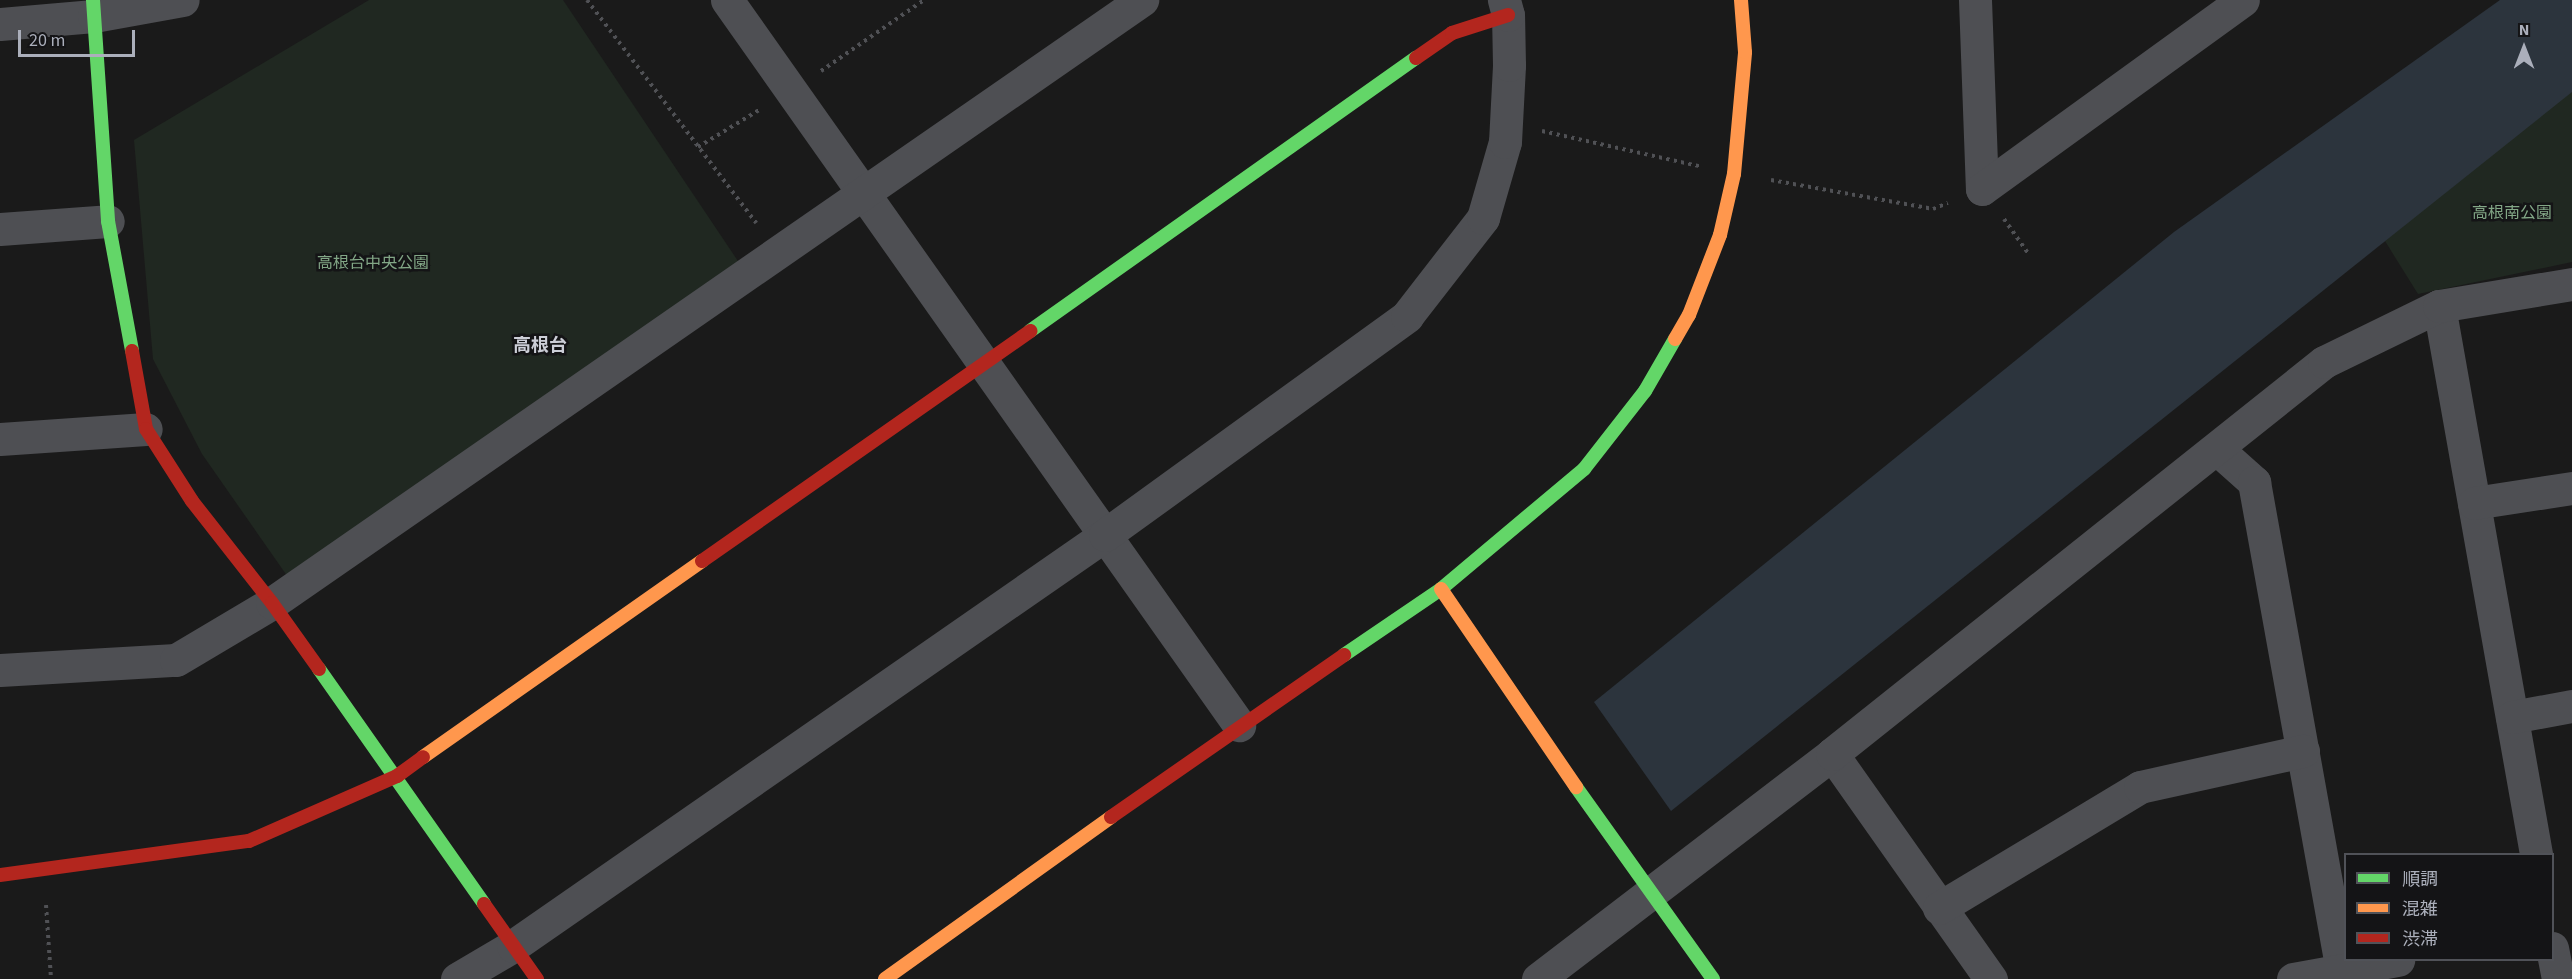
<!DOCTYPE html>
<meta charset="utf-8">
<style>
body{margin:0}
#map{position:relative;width:2572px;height:979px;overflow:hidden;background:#1a1a1a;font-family:"Source Sans 3","Noto Sans JP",sans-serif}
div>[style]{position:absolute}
.green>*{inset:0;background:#202821}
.water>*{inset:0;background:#2c343d}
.path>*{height:4px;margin-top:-2px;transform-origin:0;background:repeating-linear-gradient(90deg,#505155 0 3px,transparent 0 7.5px)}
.street>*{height:33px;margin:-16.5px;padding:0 16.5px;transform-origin:16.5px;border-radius:16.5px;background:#4e4f53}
.fast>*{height:14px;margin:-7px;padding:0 7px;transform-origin:7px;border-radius:7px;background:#63d668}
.slow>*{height:14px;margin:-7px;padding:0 7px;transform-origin:7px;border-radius:7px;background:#ff974d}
.jam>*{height:14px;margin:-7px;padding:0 7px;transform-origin:7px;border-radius:7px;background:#b3261e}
span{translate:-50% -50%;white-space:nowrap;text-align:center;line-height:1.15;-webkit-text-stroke:5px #141416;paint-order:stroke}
.park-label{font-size:16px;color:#82a686}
.neighbourhood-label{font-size:18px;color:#ccced7;font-weight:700}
.legend{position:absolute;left:2344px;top:853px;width:210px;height:108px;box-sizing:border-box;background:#141416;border:2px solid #505258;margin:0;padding:8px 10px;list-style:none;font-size:18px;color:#abafbb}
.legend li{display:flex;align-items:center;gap:12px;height:30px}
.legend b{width:30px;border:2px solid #505258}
.north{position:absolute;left:2494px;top:18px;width:60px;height:60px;-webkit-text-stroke:4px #141416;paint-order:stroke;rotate:0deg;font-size:16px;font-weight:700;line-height:24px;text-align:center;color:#abafbb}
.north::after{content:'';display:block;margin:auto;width:21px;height:27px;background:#abafbb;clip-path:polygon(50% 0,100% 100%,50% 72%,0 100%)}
.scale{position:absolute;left:18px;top:30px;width:117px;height:27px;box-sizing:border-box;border:3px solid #abafbb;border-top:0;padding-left:8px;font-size:18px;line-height:21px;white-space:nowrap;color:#abafbb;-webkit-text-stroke:4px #141416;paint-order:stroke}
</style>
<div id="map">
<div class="green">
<div style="clip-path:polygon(369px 0,563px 0,752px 282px,297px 590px,202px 454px,153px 359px,134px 140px)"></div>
<div style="clip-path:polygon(2572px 85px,2572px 262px,2418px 294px,2385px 241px)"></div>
</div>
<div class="water">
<div style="clip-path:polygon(2500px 0,2572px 0,2572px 92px,1671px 811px,1594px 702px,2174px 232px)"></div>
</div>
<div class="path">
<div style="left:587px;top:0;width:280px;rotate:52.8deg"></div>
<div style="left:821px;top:71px;width:125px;rotate:-34.6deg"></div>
<div style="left:1542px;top:131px;width:161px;rotate:12.6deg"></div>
<div style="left:698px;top:147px;width:71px;rotate:-31.2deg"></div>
<div style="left:1771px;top:180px;width:165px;rotate:10.1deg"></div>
<div style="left:1933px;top:209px;width:16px;rotate:-22deg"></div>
<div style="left:2004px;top:219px;width:42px;rotate:54.8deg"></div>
<div style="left:46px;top:905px;width:74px;rotate:86.1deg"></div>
</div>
<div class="street">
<div style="left:727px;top:0;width:888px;rotate:54.77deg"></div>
<div style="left:1975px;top:0;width:189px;rotate:87.9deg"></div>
<div style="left:0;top:24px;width:94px;rotate:-4.9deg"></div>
<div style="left:94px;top:16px;width:90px;rotate:-10.2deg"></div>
<div style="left:1982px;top:189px;width:322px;rotate:-35.9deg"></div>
<div style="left:0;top:229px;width:108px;rotate:-4.2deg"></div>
<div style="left:2439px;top:306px;width:557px;rotate:79.96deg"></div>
<div style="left:0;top:439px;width:146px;rotate:-3.9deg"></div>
<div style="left:2217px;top:449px;width:50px;rotate:41.7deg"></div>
<div style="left:2254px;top:482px;width:495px;rotate:79.8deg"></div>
<div style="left:2474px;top:503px;width:99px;rotate:-8.7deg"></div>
<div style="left:0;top:670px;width:176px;rotate:-3.3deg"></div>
<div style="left:176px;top:660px;width:112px;rotate:-30.7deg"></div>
<div style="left:272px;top:603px;width:1059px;rotate:-34.73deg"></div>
<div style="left:2512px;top:717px;width:61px;rotate:-10.4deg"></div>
<div style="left:1832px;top:754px;width:276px;rotate:54.8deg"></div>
<div style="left:1939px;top:908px;width:235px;rotate:-31deg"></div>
<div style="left:2140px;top:787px;width:167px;rotate:-12.5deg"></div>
<div style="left:2552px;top:948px;width:32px;rotate:79deg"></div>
<div style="left:457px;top:979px;width:65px;rotate:-30.5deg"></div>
<div style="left:513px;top:946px;width:721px;rotate:-34.77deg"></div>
<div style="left:1105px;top:535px;width:373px;rotate:-35.9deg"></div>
<div style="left:1407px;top:316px;width:124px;rotate:-52.2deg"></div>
<div style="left:1483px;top:218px;width:79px;rotate:-73.9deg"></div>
<div style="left:1505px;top:142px;width:77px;rotate:-87deg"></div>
<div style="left:1509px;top:65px;width:50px;rotate:-91.1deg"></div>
<div style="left:1508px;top:15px;width:16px;rotate:-105deg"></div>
<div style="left:1538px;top:979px;width:370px;rotate:-37.4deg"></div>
<div style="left:1832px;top:754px;width:629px;rotate:-38.55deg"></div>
<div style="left:2324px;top:362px;width:128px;rotate:-26deg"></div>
<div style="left:2439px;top:306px;width:135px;rotate:-9.4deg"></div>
<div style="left:2293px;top:979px;width:107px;rotate:-10.3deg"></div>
</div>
<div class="fast">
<div style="left:93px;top:0;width:222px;rotate:86.1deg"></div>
<div style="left:108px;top:221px;width:132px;rotate:79.5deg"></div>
<div style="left:1030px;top:331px;width:473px;rotate:-35.3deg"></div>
<div style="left:1344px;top:655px;width:117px;rotate:-34.2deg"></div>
<div style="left:1441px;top:589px;width:187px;rotate:-40deg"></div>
<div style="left:1584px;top:469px;width:99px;rotate:-52deg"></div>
<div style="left:1645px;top:391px;width:60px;rotate:-60deg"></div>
<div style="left:319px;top:669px;width:287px;rotate:54.9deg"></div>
<div style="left:1576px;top:787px;width:236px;rotate:54.5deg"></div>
</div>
<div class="slow">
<div style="left:1675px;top:339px;width:28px;rotate:-60deg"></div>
<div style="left:1689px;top:315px;width:86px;rotate:-68.8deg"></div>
<div style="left:1720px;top:235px;width:63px;rotate:-77.1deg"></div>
<div style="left:1734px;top:174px;width:122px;rotate:-84.8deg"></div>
<div style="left:1745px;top:52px;width:52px;rotate:-94.4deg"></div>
<div style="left:1441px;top:589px;width:240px;rotate:55.7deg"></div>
<div style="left:423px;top:757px;width:341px;rotate:-35.1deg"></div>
<div style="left:885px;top:979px;width:278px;rotate:-35.6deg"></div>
</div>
<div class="jam">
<div style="left:1416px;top:58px;width:44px;rotate:-34.8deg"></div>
<div style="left:1452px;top:33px;width:59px;rotate:-17.8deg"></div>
<div style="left:132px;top:351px;width:79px;rotate:79.8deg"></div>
<div style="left:146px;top:429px;width:85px;rotate:57.4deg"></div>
<div style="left:192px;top:501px;width:130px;rotate:51.9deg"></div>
<div style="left:272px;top:603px;width:81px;rotate:54.5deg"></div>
<div style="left:702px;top:561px;width:401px;rotate:-35deg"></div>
<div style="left:1111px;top:817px;width:284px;rotate:-34.8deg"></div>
<div style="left:0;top:875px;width:251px;rotate:-7.8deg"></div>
<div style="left:249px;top:841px;width:162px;rotate:-23.7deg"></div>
<div style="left:397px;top:776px;width:32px;rotate:-36deg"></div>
<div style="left:484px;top:904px;width:92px;rotate:54.8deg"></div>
</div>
<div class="park-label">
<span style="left:2512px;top:213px">高根南公園</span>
<span style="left:373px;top:263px">高根台中央公園</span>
</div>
<div class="neighbourhood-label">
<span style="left:540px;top:346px">高根台</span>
</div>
<ul class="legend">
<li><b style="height:8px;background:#63d668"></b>順調</li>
<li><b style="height:8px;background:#ff974d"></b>混雑</li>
<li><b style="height:8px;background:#b3261e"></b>渋滞</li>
</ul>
<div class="north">N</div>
<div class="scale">20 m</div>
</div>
